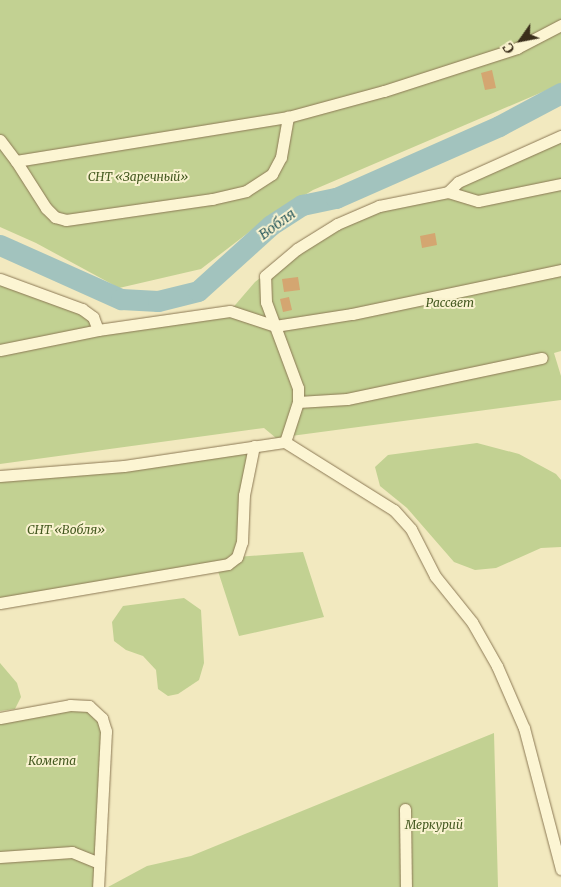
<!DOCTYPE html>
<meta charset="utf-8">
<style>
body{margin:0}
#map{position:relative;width:561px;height:887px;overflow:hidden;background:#f2e9bf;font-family:Merriweather,serif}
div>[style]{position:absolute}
.green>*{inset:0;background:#c2d192}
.river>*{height:21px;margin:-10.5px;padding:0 10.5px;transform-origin:10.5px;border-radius:10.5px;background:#a2c3be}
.building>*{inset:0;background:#d4a671}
.roads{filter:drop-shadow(0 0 1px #8c7955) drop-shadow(0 0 1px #8c7955)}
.minor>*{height:11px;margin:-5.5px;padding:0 5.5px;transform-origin:5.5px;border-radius:5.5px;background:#fcf5d3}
span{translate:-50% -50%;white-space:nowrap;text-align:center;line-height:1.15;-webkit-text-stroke:4px #f9f2cf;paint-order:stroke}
.park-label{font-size:12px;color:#445920;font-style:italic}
.water-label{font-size:14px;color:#29595c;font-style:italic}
.north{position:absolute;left:496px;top:15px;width:50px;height:50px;-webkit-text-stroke:4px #f9f2cf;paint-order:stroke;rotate:237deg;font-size:14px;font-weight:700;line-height:20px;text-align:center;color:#3a2e1b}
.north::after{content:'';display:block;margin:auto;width:18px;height:22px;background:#3a2e1b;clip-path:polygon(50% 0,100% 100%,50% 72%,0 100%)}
</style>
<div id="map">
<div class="green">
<div style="clip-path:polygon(0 0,561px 0,561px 84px,313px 190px,270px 216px,201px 269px,119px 288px,36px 243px,0 227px)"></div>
<div style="clip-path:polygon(561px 136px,561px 351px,554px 353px,561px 376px,561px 400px,276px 438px,264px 428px,0 464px,0 279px,82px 309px,98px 330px,230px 311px,255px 282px,297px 249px,379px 206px,448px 192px)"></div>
<div style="clip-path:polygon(477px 443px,519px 454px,556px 474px,561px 480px,561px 547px,541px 548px,496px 568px,475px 570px,454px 562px,407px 508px,380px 486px,375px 467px,388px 455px)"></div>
<div style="clip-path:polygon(254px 446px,237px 557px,303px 552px,324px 617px,239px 636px,217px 568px,0 603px,0 476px)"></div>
<div style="clip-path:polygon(184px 598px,201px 610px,204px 663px,199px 680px,178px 694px,168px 696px,158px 689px,156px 670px,143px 656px,126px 650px,114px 641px,112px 622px,123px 606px)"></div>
<div style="clip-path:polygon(0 663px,17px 683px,21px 697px,15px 709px,0 711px)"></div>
<div style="clip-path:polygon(89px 706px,102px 718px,98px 887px,0 887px,0 718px)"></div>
<div style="clip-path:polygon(494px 733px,498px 887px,108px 887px,147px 866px,191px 856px)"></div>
</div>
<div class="river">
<div style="left:0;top:245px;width:133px;rotate:24.1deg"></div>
<div style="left:121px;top:299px;width:37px;rotate:3deg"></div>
<div style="left:158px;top:301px;width:41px;rotate:-14deg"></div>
<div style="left:198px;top:291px;width:98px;rotate:-42.1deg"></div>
<div style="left:271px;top:225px;width:37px;rotate:-33deg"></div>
<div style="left:302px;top:205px;width:35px;rotate:-12deg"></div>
<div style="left:336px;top:198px;width:178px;rotate:-23.8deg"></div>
<div style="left:499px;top:126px;width:70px;rotate:-28deg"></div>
</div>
<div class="building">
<div style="clip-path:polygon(492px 70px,496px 88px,485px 90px,481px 73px)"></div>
<div style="clip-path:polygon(435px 233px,437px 245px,422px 248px,420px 236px)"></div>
<div style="clip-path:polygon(298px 277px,300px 290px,284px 292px,282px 279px)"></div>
<div style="clip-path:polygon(289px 297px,292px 310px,283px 312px,280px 299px)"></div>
</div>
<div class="roads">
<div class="minor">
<div style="left:0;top:140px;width:26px;rotate:53deg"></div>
<div style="left:16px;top:161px;width:276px;rotate:-9.2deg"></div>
<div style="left:288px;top:117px;width:99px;rotate:-15.2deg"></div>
<div style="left:384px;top:91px;width:140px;rotate:-17.9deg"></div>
<div style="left:517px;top:48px;width:50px;rotate:-27.6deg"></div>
<div style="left:16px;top:161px;width:56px;rotate:57.4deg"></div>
<div style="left:46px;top:208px;width:13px;rotate:45deg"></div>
<div style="left:55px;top:217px;width:11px;rotate:15deg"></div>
<div style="left:66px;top:220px;width:148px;rotate:-8.2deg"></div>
<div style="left:212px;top:199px;width:35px;rotate:-13deg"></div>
<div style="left:246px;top:191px;width:31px;rotate:-33deg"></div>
<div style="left:272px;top:174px;width:19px;rotate:-62deg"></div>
<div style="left:281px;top:157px;width:41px;rotate:-80.1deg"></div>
<div style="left:448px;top:192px;width:14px;rotate:-45deg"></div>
<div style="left:458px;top:182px;width:113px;rotate:-24.1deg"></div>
<div style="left:0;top:279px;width:87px;rotate:20.1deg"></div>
<div style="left:82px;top:309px;width:14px;rotate:36deg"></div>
<div style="left:93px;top:317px;width:14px;rotate:69deg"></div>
<div style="left:0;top:350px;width:100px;rotate:-11.5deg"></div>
<div style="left:98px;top:330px;width:133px;rotate:-8.2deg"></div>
<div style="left:230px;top:311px;width:47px;rotate:18.4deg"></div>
<div style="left:275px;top:326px;width:78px;rotate:-8.9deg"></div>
<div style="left:352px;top:314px;width:214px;rotate:-11.9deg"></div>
<div style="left:298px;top:402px;width:49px;rotate:-3.5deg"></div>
<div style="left:347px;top:399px;width:199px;rotate:-11.9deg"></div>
<div style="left:285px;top:442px;width:42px;rotate:-72deg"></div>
<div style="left:298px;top:402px;width:14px;rotate:-90deg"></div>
<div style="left:298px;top:388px;width:92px;rotate:-110.4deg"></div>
<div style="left:266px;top:302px;width:26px;rotate:-92deg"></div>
<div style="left:265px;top:276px;width:42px;rotate:-40.2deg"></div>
<div style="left:297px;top:249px;width:47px;rotate:-32deg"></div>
<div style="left:337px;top:224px;width:46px;rotate:-23.2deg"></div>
<div style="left:379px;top:206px;width:70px;rotate:-11.5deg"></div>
<div style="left:448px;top:192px;width:31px;rotate:17deg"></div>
<div style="left:478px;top:201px;width:85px;rotate:-11.6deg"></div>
<div style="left:0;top:476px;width:124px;rotate:-4.6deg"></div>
<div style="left:124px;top:466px;width:163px;rotate:-8.5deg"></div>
<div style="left:285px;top:442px;width:128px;rotate:32deg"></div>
<div style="left:394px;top:510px;width:25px;rotate:48deg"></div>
<div style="left:411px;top:529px;width:53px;rotate:62.9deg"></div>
<div style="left:435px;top:576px;width:59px;rotate:51.2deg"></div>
<div style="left:472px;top:622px;width:51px;rotate:60.4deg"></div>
<div style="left:497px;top:666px;width:68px;rotate:66.5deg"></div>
<div style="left:524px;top:728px;width:146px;rotate:75.3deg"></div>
<div style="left:0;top:603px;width:231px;rotate:-9.7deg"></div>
<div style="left:228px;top:564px;width:11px;rotate:-38deg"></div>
<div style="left:237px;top:557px;width:16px;rotate:-72deg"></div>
<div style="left:242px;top:542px;width:47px;rotate:-87.6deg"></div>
<div style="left:244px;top:495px;width:50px;rotate:-78.5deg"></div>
<div style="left:0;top:718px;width:71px;rotate:-10.5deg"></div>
<div style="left:70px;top:705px;width:19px;rotate:3deg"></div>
<div style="left:89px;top:706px;width:18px;rotate:43deg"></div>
<div style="left:102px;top:718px;width:14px;rotate:73deg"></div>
<div style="left:106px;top:731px;width:156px;rotate:92.9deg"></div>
<div style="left:405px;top:809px;width:78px;rotate:89.3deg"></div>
<div style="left:0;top:857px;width:72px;rotate:-4deg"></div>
<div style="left:72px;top:852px;width:29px;rotate:22deg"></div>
</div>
</div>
<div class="park-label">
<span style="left:138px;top:177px">СНТ «Заречный»</span>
<span style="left:450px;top:303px">Рассвет</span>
<span style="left:66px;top:530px">СНТ «Вобля»</span>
<span style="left:52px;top:761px">Комета</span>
<span style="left:434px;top:825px">Меркурий</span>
</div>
<div class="water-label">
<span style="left:277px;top:224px;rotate:-36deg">Вобля</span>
</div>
<div class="north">С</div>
</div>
